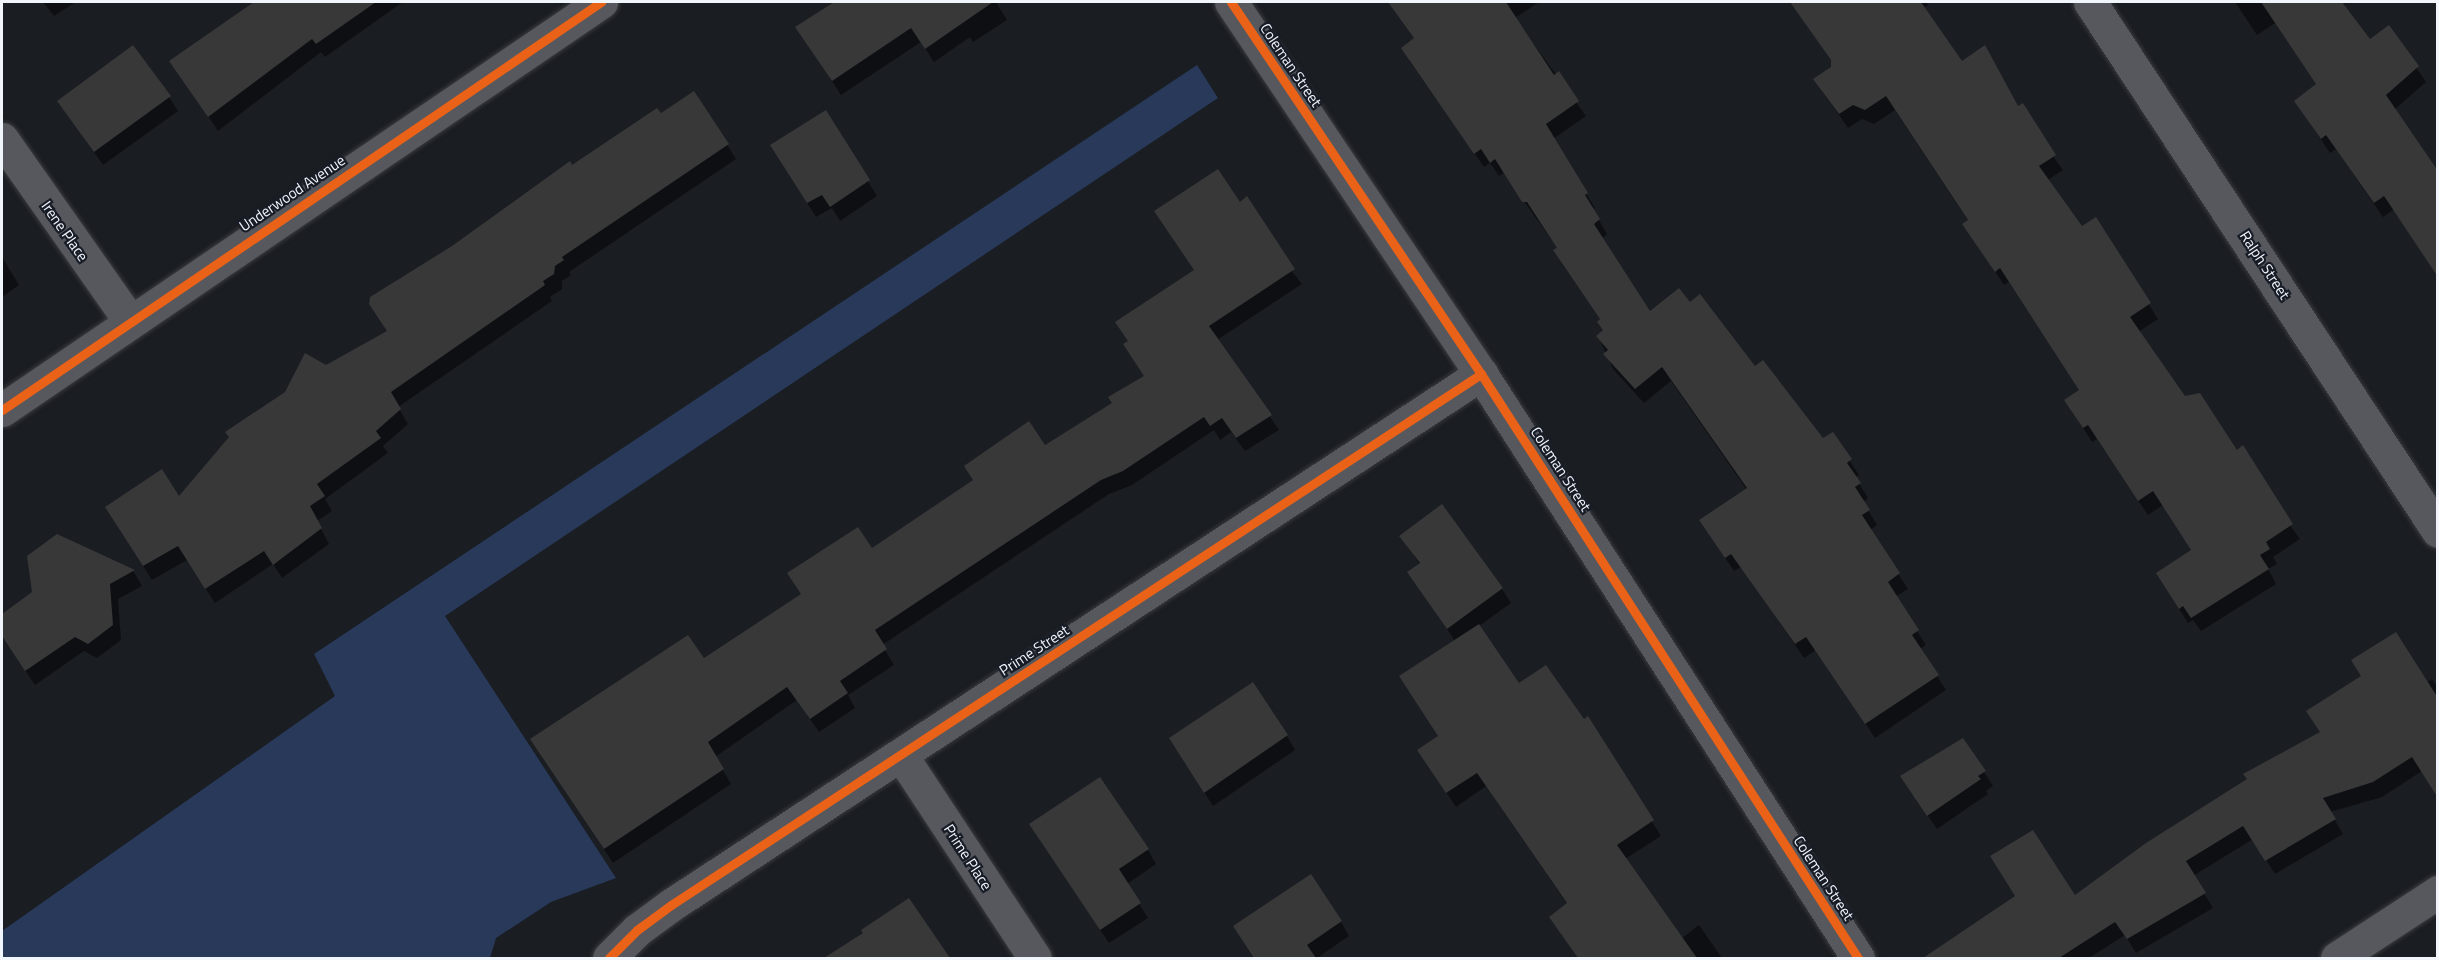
<!DOCTYPE html>
<style>
body{margin:0}
#map{position:relative;width:2439px;height:960px;overflow:hidden;background:#1a1d22;font-family:"Titillium Web",sans-serif}
div>[style]{position:absolute}
.green>*{inset:0;background:#28395a}
.shadow>*{inset:0;background:#0007}
.building>*{inset:0;background:#383839}
.roads{filter:drop-shadow(0 0 2px #383b3f) drop-shadow(0 0 2px #383b3f)}
.minor>*{height:33px;margin:-16.5px;padding:0 16.5px;transform-origin:16.5px;border-radius:16.5px;background:#56585d}
.cycleway>*{height:9px;margin:-4.5px;padding:0 4.5px;transform-origin:4.5px;border-radius:4.5px;background:#ea6118}
span{translate:-50% -50%;white-space:nowrap;text-align:center;line-height:1.15;-webkit-text-stroke:4.5px #171c26;paint-order:stroke}
.street-label{font-size:15px;color:#f1f5fc}
.frame{position:absolute;inset:0;border:3px solid #f1f5fc;pointer-events:none}
</style>
<div id="map">
<div class="green">
<div style="clip-path:polygon(1197px 65px,1218px 98px,445px 616px,616px 878px,551px 902px,496px 938px,490px 958px,2px 958px,2px 931px,335px 696px,314px 654px)"></div>
</div>
<div class="shadow">
<div style="clip-path:polygon(43px 2px,76px 2px,54px 16px)"></div>
<div style="clip-path:polygon(256px 2px,403px 2px,325px 57px,321px 52px,218px 131px,171px 61px)"></div>
<div style="clip-path:polygon(833px 2px,996px 2px,1007px 20px,973px 42px,970px 37px,934px 62px,921px 42px,841px 95px,797px 27px)"></div>
<div style="clip-path:polygon(1390px 2px,1539px 2px,1515px 18px,1586px 116px,1553px 139px,1595px 208px,1593px 210px,1607px 234px,1602px 239px,1650px 314px,1689px 304px,1823px 440px,1832px 434px,1859px 475px,1855px 477px,1868px 498px,1863px 502px,1877px 525px,1870px 530px,1908px 589px,1895px 597px,1926px 645px,1920px 649px,1946px 690px,1875px 738px,1816px 650px,1804px 658px,1741px 567px,1734px 571px,1710px 535px,1747px 490px,1671px 381px,1644px 403px,1613px 369px,1598px 336px,1604px 331px,1601px 320px,1563px 265px,1555px 251px,1558px 249px,1504px 173px,1499px 176px,1490px 163px,1484px 167px,1411px 63px,1403px 48px,1415px 39px)"></div>
<div style="clip-path:polygon(1807px 2px,1926px 2px,1928px 5px,1924px 8px,1961px 63px,2018px 108px,2063px 170px,2048px 180px,2081px 228px,2095px 219px,2158px 319px,2138px 332px,2185px 398px,2237px 452px,2300px 539px,2273px 557px,2277px 564px,2268px 569px,2276px 584px,2201px 631px,2193px 620px,2188px 623px,2166px 588px,2192px 551px,2163px 505px,2148px 515px,2097px 439px,2092px 442px,2075px 415px,2081px 391px,2009px 282px,2004px 285px,1973px 239px,1969px 222px,1895px 110px,1874px 124px,1862px 119px,1848px 128px,1824px 94px,1815px 80px,1832px 68px,1832px 62px,1797px 8px)"></div>
<div style="clip-path:polygon(2235px 2px,2320px 2px,2312px 40px,2370px 41px,2389px 28px,2426px 82px,2394px 110px,2393px 210px,2383px 217px,2336px 149px,2330px 153px,2305px 116px,2296px 102px,2318px 85px,2275px 23px,2257px 35px)"></div>
<div style="clip-path:polygon(694px 93px,736px 159px,569px 272px,571px 275px,562px 281px,562px 289px,550px 297px,552px 301px,398px 407px,408px 424px,383px 446px,388px 453px,325px 499px,332px 511px,317px 521px,329px 544px,282px 578px,273px 564px,215px 603px,187px 560px,152px 580px,115px 522px,179px 499px,326px 367px,388px 332px,453px 247px,572px 167px)"></div>
<div style="clip-path:polygon(169px 97px,178px 111px,103px 165px,59px 101px)"></div>
<div style="clip-path:polygon(825px 112px,877px 196px,840px 221px,832px 208px,816px 217px,780px 160px)"></div>
<div style="clip-path:polygon(1239px 204px,1302px 284px,1217px 340px,1279px 430px,1245px 451px,1231px 432px,1220px 440px,1214px 430px,1132px 485px,1109px 494px,882px 645px,894px 665px,848px 695px,855px 708px,819px 732px,797px 700px,715px 757px,731px 784px,613px 863px,541px 754px,703px 660px,872px 550px,1114px 403px,1145px 378px,1195px 271px)"></div>
<div style="clip-path:polygon(2px 257px,19px 285px,2px 297px)"></div>
<div style="clip-path:polygon(57px 536px,134px 572px,142px 586px,118px 599px,121px 640px,97px 658px,84px 651px,35px 685px,2px 636px,2px 616px,34px 593px)"></div>
<div style="clip-path:polygon(1401px 536px,1502px 589px,1511px 603px,1479px 626px,1518px 685px,1583px 721px,1587px 718px,1661px 836px,1625px 859px,1681px 939px,1699px 925px,1722px 958px,1649px 958px,1646px 955px,1640px 958px,1578px 958px,1551px 917px,1568px 905px,1486px 786px,1456px 807px,1419px 751px,1439px 737px,1455px 641px,1409px 573px,1420px 565px)"></div>
<div style="clip-path:polygon(2432px 679px,2438px 688px,2438px 776px,2422px 771px,2382px 797px,2330px 812px,2343px 834px,2275px 874px,2253px 839px,2193px 876px,2213px 908px,2136px 953px,2125px 935px,2089px 958px,1960px 958px,1950px 942px,2074px 897px)"></div>
<div style="clip-path:polygon(1287px 736px,1295px 750px,1213px 806px,1179px 753px)"></div>
<div style="clip-path:polygon(1984px 772px,1993px 786px,1986px 791px,1988px 794px,1937px 829px,1911px 791px)"></div>
<div style="clip-path:polygon(1039px 839px,1148px 850px,1156px 864px,1127px 884px,1148px 918px,1109px 943px)"></div>
<div style="clip-path:polygon(909px 900px,948px 958px,844px 958px,839px 950px)"></div>
<div style="clip-path:polygon(1341px 922px,1349px 936px,1317px 958px,1254px 958px,1243px 941px)"></div>
</div>
<div class="building">
<div style="clip-path:polygon(254px 2px,376px 2px,316px 44px,312px 39px,208px 117px,169px 61px)"></div>
<div style="clip-path:polygon(834px 2px,993px 2px,925px 49px,911px 28px,832px 81px,795px 27px)"></div>
<div style="clip-path:polygon(1388px 2px,1506px 2px,1554px 75px,1559px 71px,1579px 101px,1546px 124px,1588px 193px,1585px 195px,1600px 219px,1594px 224px,1650px 311px,1679px 288px,1690px 302px,1700px 294px,1755px 366px,1763px 360px,1823px 438px,1833px 432px,1852px 459px,1847px 463px,1861px 483px,1855px 487px,1870px 510px,1862px 515px,1900px 573px,1888px 582px,1919px 630px,1912px 635px,1939px 675px,1865px 724px,1806px 637px,1795px 644px,1731px 554px,1725px 558px,1699px 520px,1747px 488px,1662px 367px,1635px 389px,1603px 354px,1608px 350px,1596px 336px,1603px 330px,1597px 322px,1600px 319px,1553px 250px,1557px 248px,1527px 202px,1522px 202px,1495px 159px,1490px 163px,1481px 149px,1474px 154px,1401px 48px,1414px 38px)"></div>
<div style="clip-path:polygon(1790px 2px,1921px 2px,1962px 61px,1985px 45px,2018px 106px,2023px 103px,2056px 155px,2039px 166px,2082px 226px,2096px 217px,2151px 303px,2130px 317px,2185px 396px,2200px 393px,2237px 450px,2243px 445px,2293px 524px,2266px 542px,2270px 549px,2260px 555px,2269px 569px,2191px 618px,2183px 606px,2179px 609px,2156px 573px,2191px 550px,2153px 491px,2138px 501px,2088px 425px,2083px 428px,2064px 400px,2079px 390px,2000px 268px,1995px 272px,1962px 224px,1968px 220px,1886px 96px,1865px 110px,1853px 105px,1839px 114px,1813px 79px,1831px 67px,1831px 60px)"></div>
<div style="clip-path:polygon(2261px 2px,2342px 2px,2370px 39px,2389px 25px,2419px 66px,2386px 95px,2438px 171px,2438px 277px,2384px 196px,2374px 203px,2326px 135px,2321px 139px,2294px 101px,2316px 84px)"></div>
<div style="clip-path:polygon(133px 45px,171px 96px,94px 152px,57px 101px)"></div>
<div style="clip-path:polygon(694px 91px,729px 144px,562px 257px,564px 260px,555px 266px,554px 274px,543px 281px,545px 285px,391px 392px,401px 409px,376px 431px,381px 438px,317px 484px,325px 496px,310px 506px,322px 528px,273px 565px,264px 551px,205px 589px,178px 546px,143px 566px,105px 507px,162px 469px,179px 496px,229px 437px,225px 432px,285px 392px,305px 353px,326px 365px,387px 331px,369px 304px,370px 297px,452px 246px,570px 161px,572px 165px,657px 108px,661px 113px)"></div>
<div style="clip-path:polygon(826px 110px,870px 180px,830px 207px,822px 195px,807px 203px,770px 145px)"></div>
<div style="clip-path:polygon(1218px 169px,1240px 202px,1247px 196px,1295px 269px,1209px 326px,1272px 415px,1236px 438px,1222px 418px,1210px 426px,1204px 417px,1123px 471px,1101px 480px,875px 630px,887px 649px,840px 681px,848px 693px,810px 719px,787px 687px,708px 742px,724px 769px,604px 849px,530px 739px,688px 635px,704px 658px,801px 594px,787px 573px,858px 527px,872px 548px,973px 480px,964px 466px,1029px 421px,1045px 445px,1112px 403px,1108px 397px,1144px 376px,1123px 344px,1128px 341px,1115px 322px,1194px 270px,1154px 211px)"></div>
<div style="clip-path:polygon(1442px 504px,1503px 588px,1447px 629px,1407px 572px,1420px 563px,1399px 536px)"></div>
<div style="clip-path:polygon(57px 534px,135px 570px,110px 584px,113px 625px,88px 644px,75px 637px,25px 671px,2px 636px,2px 614px,32px 592px,27px 556px)"></div>
<div style="clip-path:polygon(1479px 624px,1519px 683px,1546px 665px,1584px 719px,1588px 716px,1654px 820px,1617px 845px,1697px 958px,1578px 958px,1549px 917px,1567px 903px,1477px 773px,1446px 793px,1417px 750px,1438px 736px,1399px 676px)"></div>
<div style="clip-path:polygon(2396px 632px,2438px 698px,2438px 798px,2412px 757px,2373px 782px,2323px 798px,2336px 819px,2265px 861px,2243px 826px,2186px 861px,2206px 893px,2127px 939px,2115px 922px,2059px 958px,1923px 958px,2015px 896px,1990px 856px,2033px 830px,2075px 895px,2146px 843px,2247px 779px,2243px 774px,2320px 732px,2306px 711px,2361px 676px,2351px 660px)"></div>
<div style="clip-path:polygon(1253px 682px,1288px 735px,1204px 793px,1169px 738px)"></div>
<div style="clip-path:polygon(1963px 738px,1986px 771px,1978px 776px,1981px 779px,1927px 816px,1900px 776px)"></div>
<div style="clip-path:polygon(1100px 777px,1149px 849px,1119px 869px,1141px 903px,1100px 930px,1029px 824px)"></div>
<div style="clip-path:polygon(1311px 874px,1342px 921px,1307px 945px,1316px 958px,1254px 958px,1233px 926px)"></div>
<div style="clip-path:polygon(909px 898px,950px 958px,824px 958px,863px 933px,861px 930px)"></div>
</div>
<div class="roads">
<div class="minor">
<div style="left:1231px;top:2px;width:448px;rotate:56.1deg"></div>
<div style="left:1481px;top:374px;width:695px;rotate:57.16deg"></div>
<div style="left:2090px;top:2px;width:633px;rotate:56.66deg"></div>
<div style="left:2px;top:139px;width:223px;rotate:54.9deg"></div>
<div style="left:2px;top:410px;width:725px;rotate:-34.26deg"></div>
<div style="left:901px;top:755px;width:243px;rotate:56.6deg"></div>
<div style="left:609px;top:958px;width:40px;rotate:-45deg"></div>
<div style="left:637px;top:930px;width:42px;rotate:-36.3deg"></div>
<div style="left:671px;top:905px;width:969px;rotate:-33.25deg"></div>
<div style="left:2337px;top:958px;width:121px;rotate:-33.2deg"></div>
</div>
</div>
<div class="cycleway">
<div style="left:1231px;top:2px;width:448px;rotate:56.1deg"></div>
<div style="left:1481px;top:374px;width:695px;rotate:57.16deg"></div>
<div style="left:2px;top:410px;width:725px;rotate:-34.26deg"></div>
<div style="left:609px;top:958px;width:40px;rotate:-45deg"></div>
<div style="left:637px;top:930px;width:42px;rotate:-36.3deg"></div>
<div style="left:671px;top:905px;width:969px;rotate:-33.25deg"></div>
</div>
<div class="street-label">
<span style="left:1291px;top:65px;rotate:56deg">Coleman Street</span>
<span style="left:292px;top:193px;rotate:-34deg">Underwood Avenue</span>
<span style="left:65px;top:231px;rotate:55deg">Irene Place</span>
<span style="left:2265px;top:265px;rotate:57deg">Ralph Street</span>
<span style="left:1561px;top:469px;rotate:57deg">Coleman Street</span>
<span style="left:1034px;top:650px;rotate:-33deg">Prime Street</span>
<span style="left:968px;top:857px;rotate:57deg">Prime Place</span>
<span style="left:1824px;top:878px;rotate:57deg">Coleman Street</span>
</div>
<div class="frame"></div>
</div>
